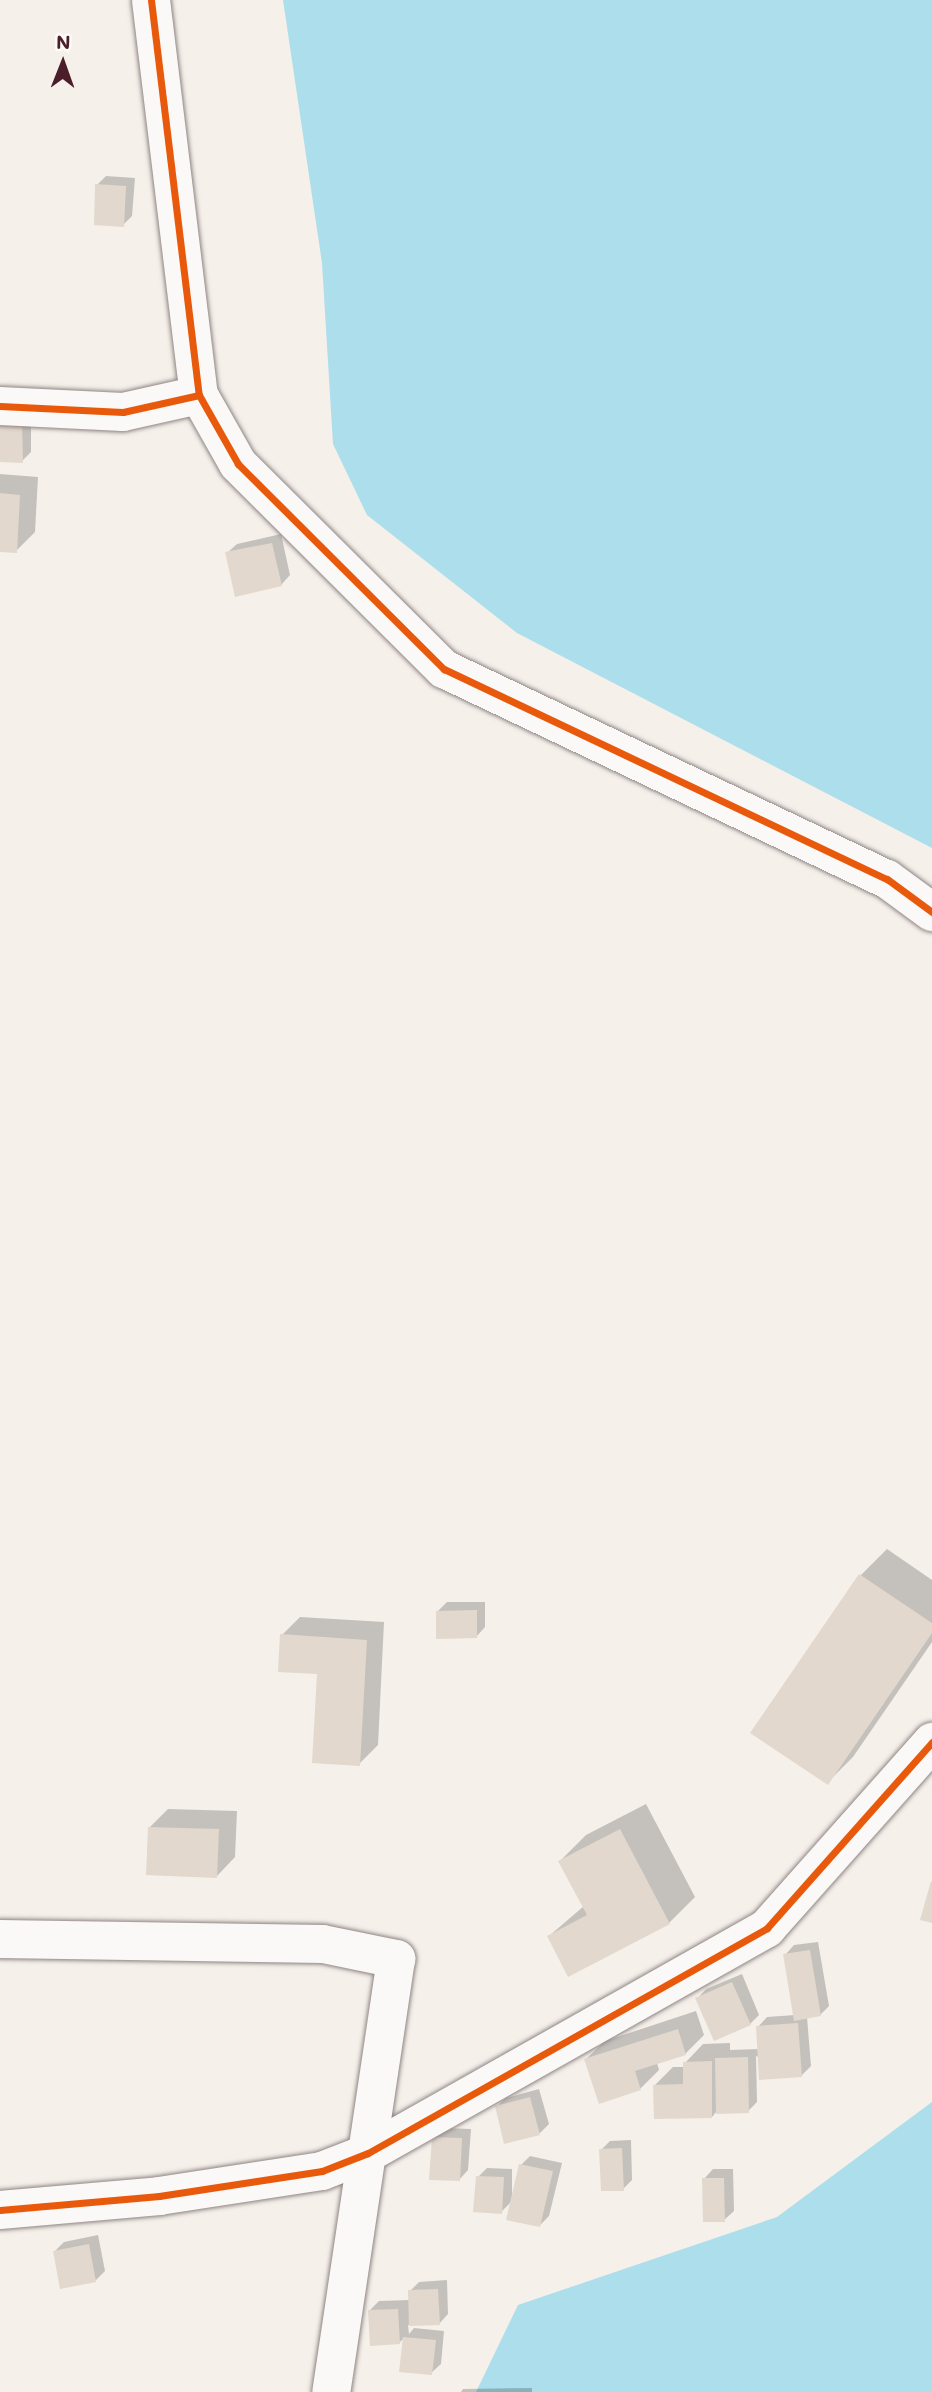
<!DOCTYPE html>
<style>
body{margin:0}
#map{position:relative;width:932px;height:2392px;overflow:hidden;background:#f5f0ea;font-family:Mali,sans-serif}
div>[style]{position:absolute}
.water>*{inset:0;background:#acdeec}
.shadow>*{inset:0;background:#0003}
.building>*{inset:0;background:#e2d8cd}
.roads{filter:drop-shadow(0 0 2px #8f8584) drop-shadow(0 0 2px #8f8584)}
.minor>*{height:38px;margin:-19px;padding:0 19px;transform-origin:19px;border-radius:19px;background:#faf9f7}
.cycleway>*{height:7px;margin:-3.5px;padding:0 3.5px;transform-origin:3.5px;border-radius:3.5px;background:#e8590c}
span{translate:-50% -50%;white-space:nowrap;text-align:center;line-height:1.15;-webkit-text-stroke:5px #fdfcf7;paint-order:stroke}
.north{position:absolute;left:28px;top:28px;width:70px;height:70px;-webkit-text-stroke:5px #fdfcf7;paint-order:stroke;rotate:1deg;font-size:19px;font-weight:700;line-height:28px;text-align:center;color:#4a1f2b}
.north::after{content:'';display:block;margin:auto;width:24px;height:32px;background:#4a1f2b;clip-path:polygon(50% 0,100% 100%,50% 72%,0 100%)}
</style>
<div id="map">
<div class="water">
<div style="clip-path:polygon(283px 0,932px 0,932px 848px,517px 633px,367px 515px,333px 444px,322px 263px)"></div>
<div style="clip-path:polygon(932px 2102px,932px 2392px,476px 2392px,518px 2305px,777px 2217px)"></div>
</div>
<div class="shadow">
<div style="clip-path:polygon(106px 176px,135px 178px,132px 216px,123px 225px,97px 185px)"></div>
<div style="clip-path:polygon(0 412px,31px 413px,31px 452px,22px 461px,0 460px)"></div>
<div style="clip-path:polygon(0 474px,38px 477px,35px 532px,16px 551px,0 550px)"></div>
<div style="clip-path:polygon(281px 534px,290px 575px,281px 585px,227px 553px,237px 544px)"></div>
<div style="clip-path:polygon(887px 1549px,932px 1580px,932px 1642px,853px 1757px,827px 1783px,861px 1575px)"></div>
<div style="clip-path:polygon(447px 1602px,485px 1602px,485px 1627px,476px 1637px,437px 1612px)"></div>
<div style="clip-path:polygon(300px 1617px,384px 1622px,378px 1745px,359px 1764px,319px 1672px,282px 1635px)"></div>
<div style="clip-path:polygon(646px 1804px,695px 1897px,669px 1923px,549px 1936px,584px 1906px,560px 1861px,586px 1835px)"></div>
<div style="clip-path:polygon(168px 1809px,237px 1811px,235px 1857px,217px 1876px,149px 1828px)"></div>
<div style="clip-path:polygon(818px 1942px,829px 2006px,820px 2015px,807px 2017px,811px 2066px,801px 2076px,756px 2056px,757px 2102px,748px 2111px,716px 2112px,712px 2117px,655px 2085px,673px 2067px,685px 2067px,685px 2063px,703px 2044px,730px 2043px,730px 2050px,759px 2049px,758px 2027px,767px 2017px,795px 2015px,785px 1955px,794px 1945px)"></div>
<div style="clip-path:polygon(742px 1974px,759px 2015px,750px 2024px,697px 1999px,706px 1989px)"></div>
<div style="clip-path:polygon(696px 2011px,704px 2035px,685px 2054px,657px 2063px,659px 2070px,641px 2088px,601px 2101px,586px 2059px,605px 2041px)"></div>
<div style="clip-path:polygon(539px 2089px,549px 2124px,540px 2133px,505px 2142px,496px 2107px,506px 2098px)"></div>
<div style="clip-path:polygon(443px 2128px,471px 2129px,468px 2170px,459px 2180px,433px 2137px)"></div>
<div style="clip-path:polygon(631px 2140px,632px 2180px,623px 2189px,601px 2150px,610px 2141px)"></div>
<div style="clip-path:polygon(530px 2156px,562px 2163px,549px 2216px,540px 2225px,512px 2201px,501px 2212px,478px 2177px,487px 2168px,512px 2169px,512px 2201px,521px 2165px)"></div>
<div style="clip-path:polygon(713px 2169px,733px 2169px,734px 2211px,724px 2220px,704px 2179px)"></div>
<div style="clip-path:polygon(98px 2235px,105px 2271px,96px 2280px,55px 2251px,64px 2242px)"></div>
<div style="clip-path:polygon(447px 2280px,448px 2314px,439px 2324px,408px 2325px,409px 2334px,414px 2328px,444px 2331px,441px 2364px,431px 2373px,401px 2370px,405px 2337px,399px 2343px,370px 2310px,379px 2301px,410px 2300px,410px 2291px,419px 2282px)"></div>
<div style="clip-path:polygon(532px 2388px,532px 2392px,461px 2392px,463px 2389px)"></div>
</div>
<div class="building">
<div style="clip-path:polygon(95px 184px,126px 186px,124px 227px,94px 225px)"></div>
<div style="clip-path:polygon(0 421px,22px 421px,23px 463px,0 462px)"></div>
<div style="clip-path:polygon(0 493px,20px 495px,17px 553px,0 552px)"></div>
<div style="clip-path:polygon(272px 543px,282px 586px,235px 597px,225px 552px)"></div>
<div style="clip-path:polygon(859px 1574px,932px 1623px,932px 1633px,828px 1785px,750px 1733px)"></div>
<div style="clip-path:polygon(477px 1610px,477px 1638px,436px 1639px,436px 1611px)"></div>
<div style="clip-path:polygon(280px 1634px,367px 1640px,360px 1766px,312px 1763px,317px 1674px,278px 1672px)"></div>
<div style="clip-path:polygon(148px 1827px,219px 1829px,217px 1878px,146px 1875px)"></div>
<div style="clip-path:polygon(620px 1829px,670px 1924px,568px 1977px,547px 1936px,587px 1915px,558px 1861px)"></div>
<div style="clip-path:polygon(931px 1881px,932px 1882px,932px 1923px,920px 1920px)"></div>
<div style="clip-path:polygon(810px 1950px,821px 2016px,794px 2021px,783px 1954px)"></div>
<div style="clip-path:polygon(732px 1982px,751px 2025px,714px 2041px,695px 1998px)"></div>
<div style="clip-path:polygon(798px 2023px,802px 2077px,759px 2080px,756px 2026px)"></div>
<div style="clip-path:polygon(678px 2029px,686px 2055px,635px 2071px,641px 2090px,599px 2104px,584px 2059px)"></div>
<div style="clip-path:polygon(748px 2057px,749px 2113px,716px 2114px,715px 2058px)"></div>
<div style="clip-path:polygon(712px 2061px,712px 2118px,654px 2119px,653px 2085px,683px 2084px,683px 2062px)"></div>
<div style="clip-path:polygon(530px 2097px,540px 2135px,504px 2144px,495px 2106px)"></div>
<div style="clip-path:polygon(432px 2137px,462px 2138px,460px 2181px,429px 2180px)"></div>
<div style="clip-path:polygon(622px 2148px,624px 2191px,601px 2191px,599px 2149px)"></div>
<div style="clip-path:polygon(519px 2164px,553px 2171px,540px 2227px,506px 2220px)"></div>
<div style="clip-path:polygon(476px 2176px,504px 2177px,502px 2214px,473px 2212px)"></div>
<div style="clip-path:polygon(702px 2178px,724px 2178px,725px 2222px,703px 2222px)"></div>
<div style="clip-path:polygon(89px 2244px,96px 2282px,60px 2289px,53px 2251px)"></div>
<div style="clip-path:polygon(438px 2289px,440px 2325px,409px 2326px,408px 2290px)"></div>
<div style="clip-path:polygon(398px 2309px,400px 2344px,370px 2346px,368px 2310px)"></div>
<div style="clip-path:polygon(403px 2337px,436px 2340px,432px 2375px,399px 2372px)"></div>
</div>
<div class="roads">
<div class="minor">
<div style="left:151px;top:0;width:398px;rotate:83.1deg"></div>
<div style="left:0;top:406px;width:123px;rotate:2.8deg"></div>
<div style="left:123px;top:412px;width:78px;rotate:-12.6deg"></div>
<div style="left:199px;top:395px;width:79px;rotate:60.5deg"></div>
<div style="left:238px;top:464px;width:291px;rotate:44.9deg"></div>
<div style="left:444px;top:669px;width:490px;rotate:25.4deg"></div>
<div style="left:887px;top:879px;width:56px;rotate:36.3deg"></div>
<div style="left:0;top:1939px;width:323px;rotate:0.9deg"></div>
<div style="left:323px;top:1944px;width:75px;rotate:11.6deg"></div>
<div style="left:396px;top:1959px;width:438px;rotate:98.5deg"></div>
<div style="left:0;top:2210px;width:160px;rotate:-5deg"></div>
<div style="left:159px;top:2196px;width:165px;rotate:-8.7deg"></div>
<div style="left:322px;top:2171px;width:49px;rotate:-21.4deg"></div>
<div style="left:368px;top:2153px;width:458px;rotate:-29.4deg"></div>
<div style="left:767px;top:1928px;width:249px;rotate:-48.4deg"></div>
</div>
</div>
<div class="cycleway">
<div style="left:151px;top:0;width:398px;rotate:83.1deg"></div>
<div style="left:0;top:406px;width:123px;rotate:2.8deg"></div>
<div style="left:123px;top:412px;width:78px;rotate:-12.6deg"></div>
<div style="left:199px;top:395px;width:79px;rotate:60.5deg"></div>
<div style="left:238px;top:464px;width:291px;rotate:44.9deg"></div>
<div style="left:444px;top:669px;width:490px;rotate:25.4deg"></div>
<div style="left:887px;top:879px;width:56px;rotate:36.3deg"></div>
<div style="left:0;top:2210px;width:160px;rotate:-5deg"></div>
<div style="left:159px;top:2196px;width:165px;rotate:-8.7deg"></div>
<div style="left:322px;top:2171px;width:49px;rotate:-21.4deg"></div>
<div style="left:368px;top:2153px;width:458px;rotate:-29.4deg"></div>
<div style="left:767px;top:1928px;width:249px;rotate:-48.4deg"></div>
</div>
<div class="north">N</div>
</div>
